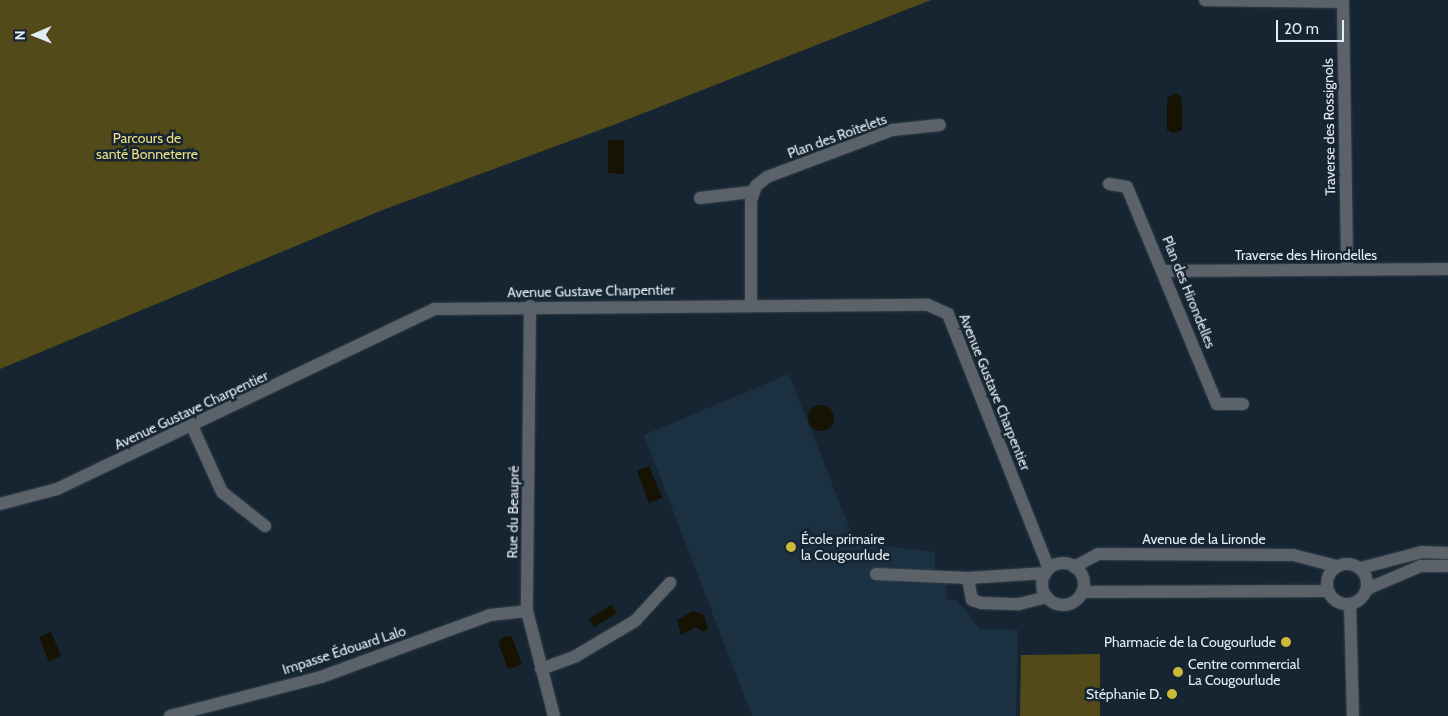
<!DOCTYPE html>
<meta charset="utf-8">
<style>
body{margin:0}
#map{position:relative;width:1448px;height:716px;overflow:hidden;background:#162531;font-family:Cabin,sans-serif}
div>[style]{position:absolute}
.built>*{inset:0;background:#1b3041}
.green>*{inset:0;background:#524b19}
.water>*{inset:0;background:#161302}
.round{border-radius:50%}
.roads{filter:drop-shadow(0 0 1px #33414c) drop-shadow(0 0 1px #33414c)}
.minor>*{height:12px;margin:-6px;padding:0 6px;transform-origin:6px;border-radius:6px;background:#5b6269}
.minor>.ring{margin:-6px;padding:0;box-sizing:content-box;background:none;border:12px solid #5b6269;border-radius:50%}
.dots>*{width:14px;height:14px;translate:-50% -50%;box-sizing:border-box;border:2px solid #162531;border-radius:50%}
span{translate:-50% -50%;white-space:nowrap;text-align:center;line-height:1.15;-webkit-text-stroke:5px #162531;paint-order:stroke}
.street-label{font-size:14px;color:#e3edf5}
.park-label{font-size:14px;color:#ecdf83}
.poi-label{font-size:14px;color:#e3edf5}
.left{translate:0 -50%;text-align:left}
.right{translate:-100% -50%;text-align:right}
.north{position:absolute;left:10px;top:10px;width:50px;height:50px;-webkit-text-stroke:4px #162531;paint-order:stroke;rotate:269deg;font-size:14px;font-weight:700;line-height:20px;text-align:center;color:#e3edf5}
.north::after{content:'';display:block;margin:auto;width:18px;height:22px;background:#e3edf5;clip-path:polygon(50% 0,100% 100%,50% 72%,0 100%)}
.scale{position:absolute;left:1276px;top:20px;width:68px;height:22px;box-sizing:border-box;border:2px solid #e3edf5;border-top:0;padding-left:6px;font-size:15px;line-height:18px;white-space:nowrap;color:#e3edf5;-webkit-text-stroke:4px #162531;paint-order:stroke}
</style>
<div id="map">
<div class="built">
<div style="clip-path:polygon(789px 374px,855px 542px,935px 552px,935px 571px,946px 571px,947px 600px,957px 600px,980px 629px,1018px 630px,1016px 716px,752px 716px,644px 435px)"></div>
</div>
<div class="green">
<div style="clip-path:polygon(0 0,931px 0,616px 124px,380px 211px,0 369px)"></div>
<div style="clip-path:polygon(1100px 654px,1100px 716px,1020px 716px,1021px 655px)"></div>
</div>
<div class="water">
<div style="clip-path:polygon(1176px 93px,1182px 98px,1182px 130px,1173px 133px,1167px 130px,1167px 98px)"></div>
<div style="clip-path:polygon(608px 140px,624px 140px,624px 174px,608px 173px)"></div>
<div class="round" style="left:808px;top:405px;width:26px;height:26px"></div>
<div style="clip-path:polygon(649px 466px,662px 498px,649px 503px,637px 471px)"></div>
<div style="clip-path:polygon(611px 605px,617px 613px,594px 627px,589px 619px)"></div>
<div style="clip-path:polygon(693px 611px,704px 615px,708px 628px,704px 632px,695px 627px,681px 635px,677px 620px)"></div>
<div style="clip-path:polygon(51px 632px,61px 656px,49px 662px,39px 637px)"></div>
<div style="clip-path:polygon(504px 636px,512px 637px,522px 664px,508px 669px,498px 642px)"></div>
</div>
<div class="roads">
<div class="minor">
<div style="left:1205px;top:0;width:138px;rotate:0.8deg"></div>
<div style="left:1343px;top:2px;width:268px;rotate:89.1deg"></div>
<div style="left:1109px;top:184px;width:18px;rotate:9deg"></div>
<div style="left:1127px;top:187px;width:235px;rotate:67.5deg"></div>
<div style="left:1217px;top:404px;width:26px"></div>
<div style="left:700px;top:198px;width:51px;rotate:-6.7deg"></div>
<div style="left:1165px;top:271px;width:283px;rotate:-0.4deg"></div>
<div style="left:751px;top:305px;width:104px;rotate:-90deg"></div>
<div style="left:751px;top:201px;width:16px;rotate:-72deg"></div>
<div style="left:756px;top:186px;width:14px;rotate:-39deg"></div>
<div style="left:767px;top:177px;width:134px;rotate:-20.6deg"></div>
<div style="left:892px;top:130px;width:48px;rotate:-5.9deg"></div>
<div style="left:530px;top:306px;width:305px;rotate:90.6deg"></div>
<div style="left:527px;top:611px;width:108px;rotate:75.6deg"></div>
<div style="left:192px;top:426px;width:72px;rotate:65.6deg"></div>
<div style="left:222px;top:492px;width:55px;rotate:38.3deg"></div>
<div style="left:0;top:504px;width:59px;rotate:-14.7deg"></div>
<div style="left:57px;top:489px;width:418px;rotate:-25.5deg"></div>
<div style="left:434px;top:309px;width:494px;rotate:-0.5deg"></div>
<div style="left:928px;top:305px;width:22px;rotate:24deg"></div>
<div style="left:948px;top:314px;width:274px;rotate:68.4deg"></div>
<div class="ring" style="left:1042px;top:563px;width:30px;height:30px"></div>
<div class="ring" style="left:1327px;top:564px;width:28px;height:28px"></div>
<div style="left:1074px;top:567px;width:27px;rotate:-28deg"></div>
<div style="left:1098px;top:554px;width:195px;rotate:0.3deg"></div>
<div style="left:1293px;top:555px;width:44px;rotate:14.3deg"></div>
<div style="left:1361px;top:568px;width:63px;rotate:-14.7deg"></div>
<div style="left:1422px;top:552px;width:26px;rotate:2deg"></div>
<div style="left:876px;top:574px;width:92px;rotate:2.5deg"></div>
<div style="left:968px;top:578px;width:78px;rotate:-3.7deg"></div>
<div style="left:968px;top:578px;width:22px;rotate:80deg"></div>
<div style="left:972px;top:600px;width:10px;rotate:17deg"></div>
<div style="left:982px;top:603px;width:37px;rotate:2deg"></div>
<div style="left:1019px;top:604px;width:29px;rotate:-14deg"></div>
<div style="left:1367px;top:589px;width:59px;rotate:-23.1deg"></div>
<div style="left:1421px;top:566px;width:27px"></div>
<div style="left:1082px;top:592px;width:246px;rotate:-0.2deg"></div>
<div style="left:1350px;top:604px;width:112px;rotate:88.5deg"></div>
<div style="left:541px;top:669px;width:37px;rotate:-20deg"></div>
<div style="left:576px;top:656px;width:69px;rotate:-30.7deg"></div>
<div style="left:635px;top:621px;width:52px;rotate:-47.4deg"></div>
<div style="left:170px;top:716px;width:156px;rotate:-14.5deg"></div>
<div style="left:321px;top:677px;width:180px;rotate:-20.1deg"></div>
<div style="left:490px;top:615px;width:37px;rotate:-6deg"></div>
</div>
</div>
<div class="dots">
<div style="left:791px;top:547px;background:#cbb939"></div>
<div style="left:1286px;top:642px;background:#cbb939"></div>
<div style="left:1178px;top:672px;background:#cbb939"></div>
<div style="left:1172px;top:694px;background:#cbb939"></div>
</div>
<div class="street-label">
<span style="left:1329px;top:127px;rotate:-91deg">Traverse des Rossignols</span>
<span style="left:837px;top:136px;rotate:-20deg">Plan des Roitelets</span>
<span style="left:1306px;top:255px">Traverse des Hirondelles</span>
<span style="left:591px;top:291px;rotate:-1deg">Avenue Gustave Charpentier</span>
<span style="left:1189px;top:292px;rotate:68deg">Plan des Hirondelles</span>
<span style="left:995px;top:392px;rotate:68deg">Avenue Gustave Charpentier</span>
<span style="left:191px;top:410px;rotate:-25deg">Avenue Gustave Charpentier</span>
<span style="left:513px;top:512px;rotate:-89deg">Rue du Beaupré</span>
<span style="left:1204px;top:539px">Avenue de la Lironde</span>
<span style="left:344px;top:650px;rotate:-18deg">Impasse Édouard Lalo</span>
</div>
<div class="park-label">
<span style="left:147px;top:146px">Parcours de<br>santé Bonneterre</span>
</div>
<div class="poi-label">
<span class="left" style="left:801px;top:547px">École primaire<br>la Cougourlude</span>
<span class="right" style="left:1276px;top:642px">Pharmacie de la Cougourlude</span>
<span class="left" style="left:1188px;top:672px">Centre commercial<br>La Cougourlude</span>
<span class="right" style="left:1162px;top:694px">Stéphanie D.</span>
</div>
<div class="north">N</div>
<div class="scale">20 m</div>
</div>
